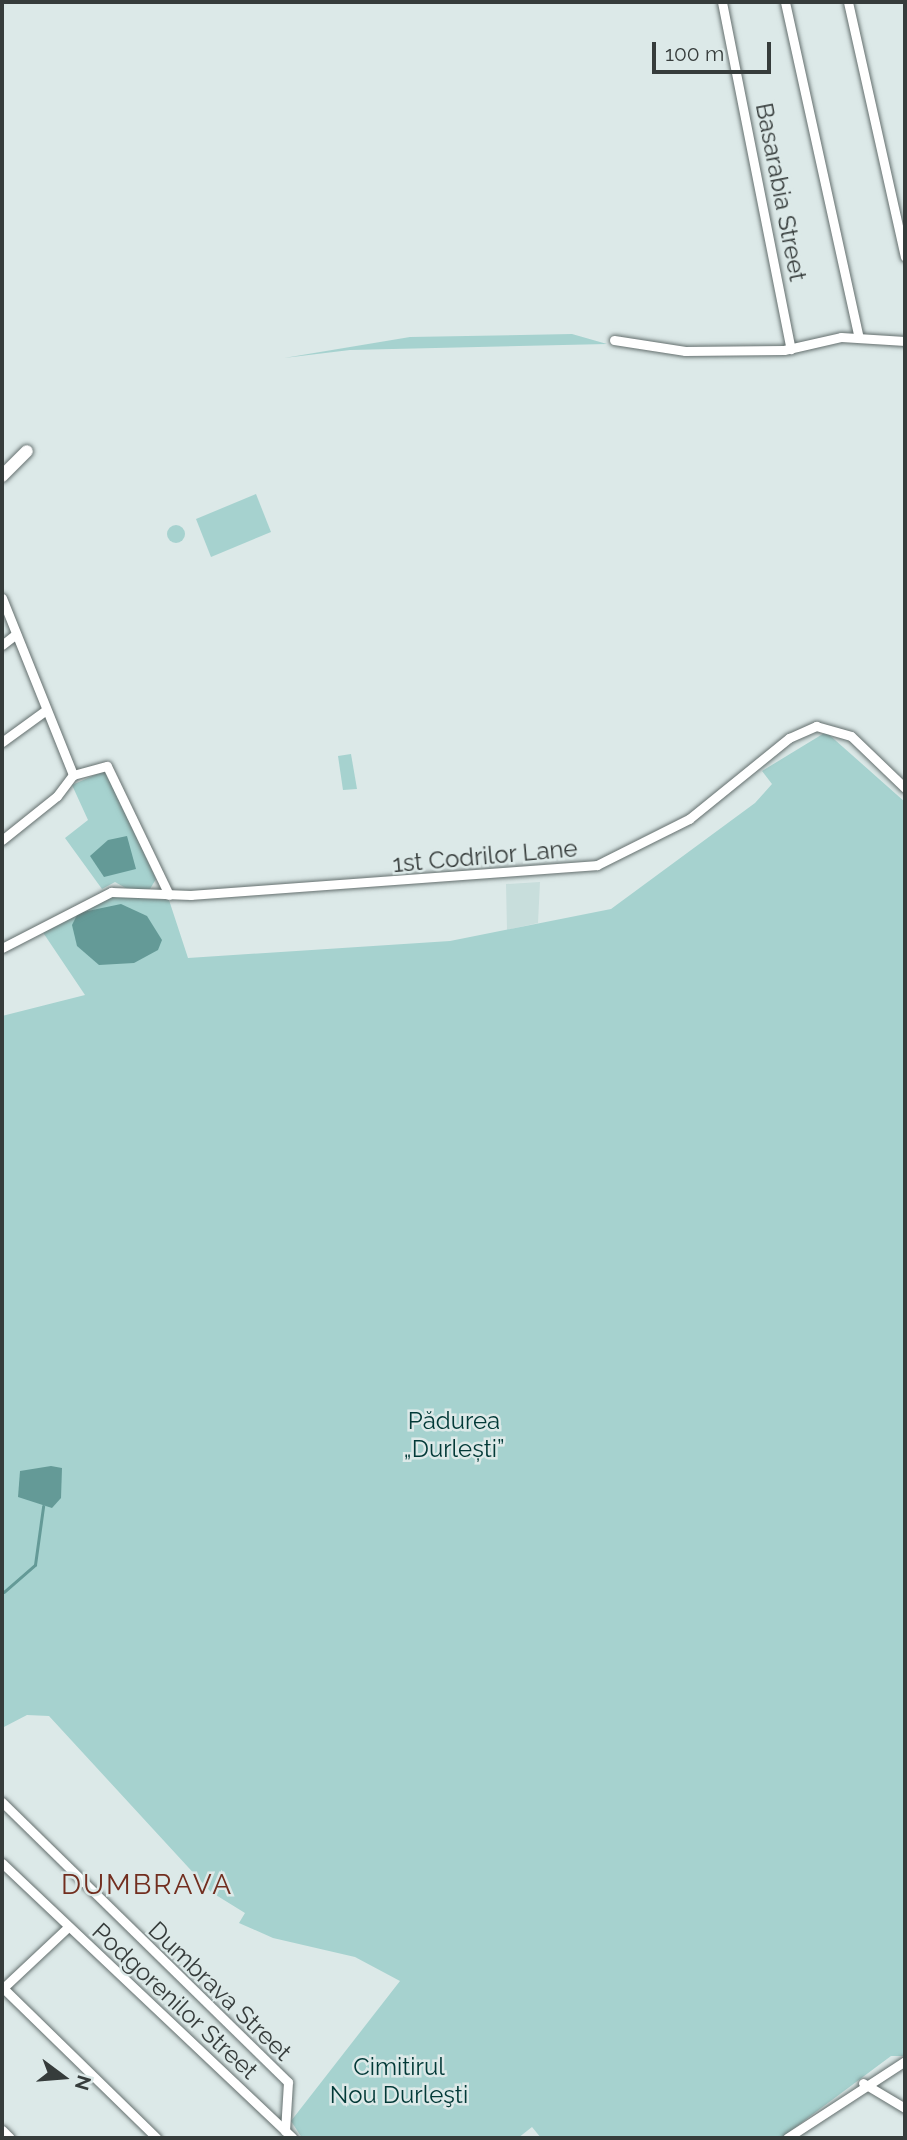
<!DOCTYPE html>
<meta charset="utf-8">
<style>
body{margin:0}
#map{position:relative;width:907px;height:2140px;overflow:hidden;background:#dce9e8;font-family:Raleway,sans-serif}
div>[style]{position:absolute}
.built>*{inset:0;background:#c8dedc}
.green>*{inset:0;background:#a6d2cf}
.round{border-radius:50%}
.water>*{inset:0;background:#649a97}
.stream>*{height:2.5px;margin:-1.25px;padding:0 1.25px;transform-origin:1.25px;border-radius:1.25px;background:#649a97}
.roads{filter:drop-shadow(0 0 2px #646f6e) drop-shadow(0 0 2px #646f6e)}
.street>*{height:9px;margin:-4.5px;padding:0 4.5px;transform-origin:4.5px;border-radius:4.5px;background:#fff}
.secondary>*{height:12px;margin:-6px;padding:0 6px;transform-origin:6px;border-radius:6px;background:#fff}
span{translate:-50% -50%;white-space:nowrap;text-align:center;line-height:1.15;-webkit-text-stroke:5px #dce9e8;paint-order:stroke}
.street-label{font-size:24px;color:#363c3b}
.park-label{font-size:24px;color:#023937}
.quarter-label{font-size:28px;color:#722e1f;letter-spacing:2px}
.frame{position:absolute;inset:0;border:4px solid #363c3b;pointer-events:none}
.north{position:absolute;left:28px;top:2042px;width:70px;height:70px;-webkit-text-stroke:5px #dce9e8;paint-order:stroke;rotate:106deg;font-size:19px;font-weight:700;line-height:28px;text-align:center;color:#363c3b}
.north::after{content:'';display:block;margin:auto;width:24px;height:32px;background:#363c3b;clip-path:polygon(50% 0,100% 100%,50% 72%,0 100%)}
.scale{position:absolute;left:652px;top:42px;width:119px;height:32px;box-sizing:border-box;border:4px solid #363c3b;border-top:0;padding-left:9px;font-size:21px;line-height:24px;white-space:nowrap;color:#363c3b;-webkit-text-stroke:5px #dce9e8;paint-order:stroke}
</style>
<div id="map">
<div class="built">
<div style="clip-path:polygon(540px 882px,538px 923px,507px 930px,506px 884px)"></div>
</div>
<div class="green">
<div style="clip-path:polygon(572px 334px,607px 344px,350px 350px,284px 358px,410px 337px)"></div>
<div style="clip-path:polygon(256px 494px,271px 532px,211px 557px,196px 519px)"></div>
<div class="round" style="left:167px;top:525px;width:18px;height:18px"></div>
<div style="clip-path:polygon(826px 732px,905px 802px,905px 2056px,891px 2056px,781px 2138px,541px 2138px,532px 2127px,518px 2138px,302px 2138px,291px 2121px,400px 1981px,355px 1957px,273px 1938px,239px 1923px,245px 1913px,211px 1892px,49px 1716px,27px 1715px,2px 1728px,2px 1016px,85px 995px,42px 931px,108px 896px,169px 900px,188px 958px,450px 941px,611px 909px,755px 803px,772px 784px,762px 771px)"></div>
<div style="clip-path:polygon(351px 754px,357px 789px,343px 790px,338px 756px)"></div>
<div style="clip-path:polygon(106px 770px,156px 879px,150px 889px,131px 891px,115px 882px,102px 889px,65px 838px,88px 820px,72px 785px)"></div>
</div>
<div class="water">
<div style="clip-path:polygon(127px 836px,136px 869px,104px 877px,90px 856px,108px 840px)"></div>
<div style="clip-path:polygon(121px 904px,147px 916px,162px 940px,158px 950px,134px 963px,99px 965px,77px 946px,72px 925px,78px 913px)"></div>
<div style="clip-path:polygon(51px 1466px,62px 1468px,61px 1498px,52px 1508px,18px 1497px,20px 1471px)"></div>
</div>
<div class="stream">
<div style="left:4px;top:1592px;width:41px;rotate:-41.1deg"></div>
<div style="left:35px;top:1565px;width:59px;rotate:-82.1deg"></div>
</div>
<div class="roads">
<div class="street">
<div style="left:722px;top:2px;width:354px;rotate:78.8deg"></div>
<div style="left:785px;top:2px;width:344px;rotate:77.6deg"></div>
<div style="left:848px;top:2px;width:261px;rotate:77.4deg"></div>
<div style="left:614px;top:340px;width:72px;rotate:8.8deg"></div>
<div style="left:685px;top:351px;width:99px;rotate:-0.6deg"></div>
<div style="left:784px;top:350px;width:58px;rotate:-12.8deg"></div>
<div style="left:841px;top:337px;width:64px;rotate:3.6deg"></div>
<div style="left:2px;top:598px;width:191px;rotate:68.1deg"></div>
<div style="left:2px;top:645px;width:18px;rotate:-38deg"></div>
<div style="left:2px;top:742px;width:54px;rotate:-36deg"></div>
<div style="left:2px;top:840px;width:70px;rotate:-38.7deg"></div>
<div style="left:57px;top:796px;width:26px;rotate:-53deg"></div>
<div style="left:73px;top:775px;width:35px;rotate:-15deg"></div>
<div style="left:107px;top:766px;width:143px;rotate:64.3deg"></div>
<div style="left:2px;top:948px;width:123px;rotate:-27.2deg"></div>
<div style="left:111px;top:892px;width:80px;rotate:2.1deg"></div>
<div style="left:191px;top:895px;width:407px;rotate:-4.2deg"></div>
<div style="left:597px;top:865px;width:103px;rotate:-26.6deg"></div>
<div style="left:689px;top:819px;width:129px;rotate:-39deg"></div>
<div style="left:789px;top:738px;width:30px;rotate:-24deg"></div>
<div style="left:816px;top:726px;width:36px;rotate:16deg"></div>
<div style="left:851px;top:736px;width:75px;rotate:43.9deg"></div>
<div style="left:2px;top:1802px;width:400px;rotate:44.4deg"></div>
<div style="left:288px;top:2082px;width:49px;rotate:93.5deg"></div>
<div style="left:2px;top:1863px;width:400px;rotate:43.4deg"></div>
<div style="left:2px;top:1987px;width:216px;rotate:44.3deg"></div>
<div style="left:2px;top:1989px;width:91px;rotate:-43.2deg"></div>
<div style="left:863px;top:2083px;width:49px;rotate:30.8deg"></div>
<div style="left:2px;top:2130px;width:11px;rotate:45deg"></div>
<div style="left:787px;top:2138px;width:141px;rotate:-33.1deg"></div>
</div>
<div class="secondary">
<div style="left:2px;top:476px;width:35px;rotate:-45deg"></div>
</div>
</div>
<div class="street-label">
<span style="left:781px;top:192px;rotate:79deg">Basarabia Street</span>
<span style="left:485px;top:856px;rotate:-5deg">1st Codrilor Lane</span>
<span style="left:220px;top:1991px;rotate:44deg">Dumbrava Street</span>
<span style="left:175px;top:2001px;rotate:43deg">Podgorenilor Street</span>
</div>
<div class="park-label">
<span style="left:454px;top:1435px">Pădurea<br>„Durlești”</span>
<span style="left:399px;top:2081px">Cimitirul<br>Nou Durleşti</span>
</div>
<div class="quarter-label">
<span style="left:147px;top:1885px">DUMBRAVA</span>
</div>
<div class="frame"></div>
<div class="north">N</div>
<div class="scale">100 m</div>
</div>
